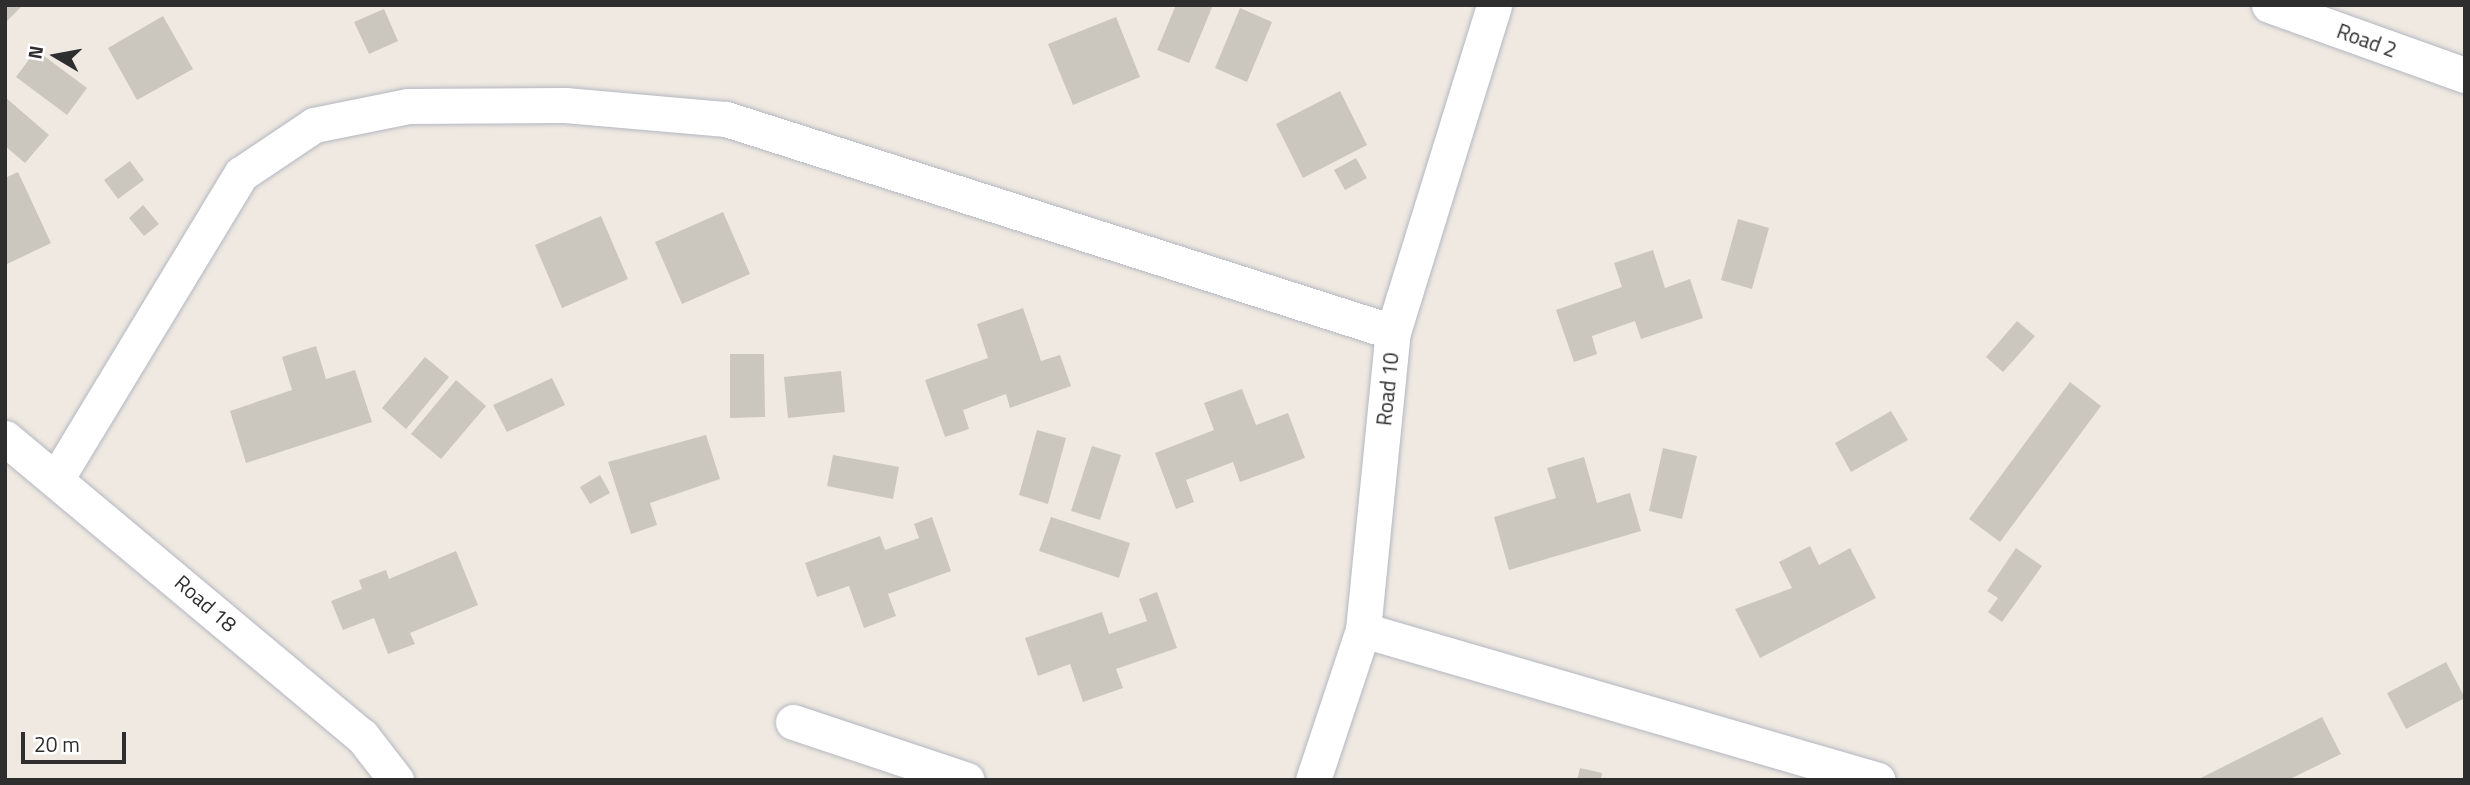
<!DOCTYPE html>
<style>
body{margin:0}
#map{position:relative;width:2470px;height:785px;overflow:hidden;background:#efe9e1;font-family:"Titillium Web",sans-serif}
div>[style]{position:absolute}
.building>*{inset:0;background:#cbc7bf}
.roads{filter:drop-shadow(0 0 2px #b4b7c1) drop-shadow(0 0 2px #b4b7c1)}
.minor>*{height:35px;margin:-17.5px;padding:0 17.5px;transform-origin:17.5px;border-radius:17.5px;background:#fff}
span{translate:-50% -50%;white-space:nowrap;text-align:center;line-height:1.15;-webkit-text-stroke:7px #fff;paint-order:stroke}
.street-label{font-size:21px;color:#2e2e2e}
.frame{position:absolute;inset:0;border:7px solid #2e2e2e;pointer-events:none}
.north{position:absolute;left:21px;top:21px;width:70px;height:70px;-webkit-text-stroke:5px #fff;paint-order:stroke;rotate:280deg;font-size:19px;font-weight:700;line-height:28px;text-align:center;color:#2e2e2e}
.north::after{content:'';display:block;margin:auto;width:24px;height:32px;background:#2e2e2e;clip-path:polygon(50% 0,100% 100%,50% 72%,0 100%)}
.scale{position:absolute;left:21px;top:732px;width:105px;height:32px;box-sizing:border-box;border:4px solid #2e2e2e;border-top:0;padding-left:9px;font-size:21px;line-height:24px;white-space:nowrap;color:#2e2e2e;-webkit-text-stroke:5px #fff;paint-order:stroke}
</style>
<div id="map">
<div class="building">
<div style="clip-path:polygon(5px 5px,23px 5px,5px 23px)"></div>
<div style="clip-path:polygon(1176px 5px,1213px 5px,1189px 63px,1157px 50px)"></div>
<div style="clip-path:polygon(1240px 8px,1272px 22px,1247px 82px,1215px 68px)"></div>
<div style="clip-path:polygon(384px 9px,398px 41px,369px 54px,354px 22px)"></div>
<div style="clip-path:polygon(163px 16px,193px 69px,137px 100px,108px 48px)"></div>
<div style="clip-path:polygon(1116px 17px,1140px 77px,1073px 105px,1048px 44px)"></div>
<div style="clip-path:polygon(36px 50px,87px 88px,67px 115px,16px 77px)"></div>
<div style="clip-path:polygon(1340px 91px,1367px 145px,1303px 178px,1276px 124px)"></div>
<div style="clip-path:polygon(5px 97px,49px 135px,25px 163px,5px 146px)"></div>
<div style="clip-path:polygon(1356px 158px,1367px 178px,1345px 190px,1334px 170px)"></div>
<div style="clip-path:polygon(130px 161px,144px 180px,118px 199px,104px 180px)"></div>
<div style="clip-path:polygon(18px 172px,51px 243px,5px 265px,5px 178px)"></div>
<div style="clip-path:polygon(143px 205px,159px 224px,144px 236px,129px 218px)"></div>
<div style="clip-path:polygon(723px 212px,750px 274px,682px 304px,655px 242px)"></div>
<div style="clip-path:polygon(601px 216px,628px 279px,562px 308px,535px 245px)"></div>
<div style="clip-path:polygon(1738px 219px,1769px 228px,1752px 289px,1721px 280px)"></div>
<div style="clip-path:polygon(1653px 250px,1665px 288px,1690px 279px,1703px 318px,1641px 339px,1635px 321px,1592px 336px,1597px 354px,1574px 362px,1556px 310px,1622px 287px,1614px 263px)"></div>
<div style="clip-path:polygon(1023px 308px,1041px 361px,1060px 355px,1071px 386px,1010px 408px,1006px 394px,963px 410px,969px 429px,945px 437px,925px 380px,988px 358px,977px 324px)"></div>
<div style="clip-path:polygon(2017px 321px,2035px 336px,2003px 372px,1986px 357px)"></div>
<div style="clip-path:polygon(316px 346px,326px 379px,355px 370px,372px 422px,246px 463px,230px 411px,292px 390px,282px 357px)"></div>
<div style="clip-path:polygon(730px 354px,764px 354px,765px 417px,730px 418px)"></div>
<div style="clip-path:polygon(425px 357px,449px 377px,406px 429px,382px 408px)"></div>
<div style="clip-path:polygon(841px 371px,845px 412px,788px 418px,784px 377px)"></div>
<div style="clip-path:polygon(552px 378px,565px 405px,507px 432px,493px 405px)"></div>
<div style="clip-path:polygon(456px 380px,486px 406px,441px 459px,411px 434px)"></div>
<div style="clip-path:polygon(2070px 382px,2101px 406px,2000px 542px,1969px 519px)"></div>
<div style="clip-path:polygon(1242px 389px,1256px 425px,1288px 413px,1305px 458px,1240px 482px,1233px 462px,1186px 480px,1194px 502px,1176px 509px,1155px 453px,1214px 430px,1204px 403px)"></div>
<div style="clip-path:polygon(1891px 411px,1908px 440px,1851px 472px,1835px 443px)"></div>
<div style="clip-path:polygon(1037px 430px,1066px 438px,1048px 504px,1019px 495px)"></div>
<div style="clip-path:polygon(706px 435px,720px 479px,650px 503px,657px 525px,631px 534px,608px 462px)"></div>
<div style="clip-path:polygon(1092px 446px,1121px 455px,1100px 520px,1071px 511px)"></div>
<div style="clip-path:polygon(1663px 448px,1697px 456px,1682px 519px,1649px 511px)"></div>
<div style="clip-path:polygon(833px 455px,899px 467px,893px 499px,827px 486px)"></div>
<div style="clip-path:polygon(1584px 457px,1597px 503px,1630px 493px,1641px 531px,1509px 570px,1494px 517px,1556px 498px,1547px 468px)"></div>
<div style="clip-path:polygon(600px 475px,610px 493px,590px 504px,580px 487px)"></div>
<div style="clip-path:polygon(932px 517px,951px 571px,888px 594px,896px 616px,864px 628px,849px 586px,817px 597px,805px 563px,880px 536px,885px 550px,919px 538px,914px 524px)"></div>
<div style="clip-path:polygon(1051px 517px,1130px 543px,1119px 578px,1039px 551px)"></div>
<div style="clip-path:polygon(1810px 546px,1819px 565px,1850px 548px,1876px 598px,1760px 658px,1735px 609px,1792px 588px,1779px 562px)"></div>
<div style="clip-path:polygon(2016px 548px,2042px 566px,2002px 622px,1988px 612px,1998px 598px,1987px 591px)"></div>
<div style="clip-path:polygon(456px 551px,478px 605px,410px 633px,415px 644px,388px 654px,374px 618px,343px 630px,331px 601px,362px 589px,359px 580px,386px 570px,389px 579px)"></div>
<div style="clip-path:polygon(1157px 592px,1177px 648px,1116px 669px,1123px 688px,1083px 702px,1070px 664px,1038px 676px,1025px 638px,1102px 612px,1109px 634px,1147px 621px,1139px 599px)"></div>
<div style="clip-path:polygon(2446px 662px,2465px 698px,2406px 729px,2387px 693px)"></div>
<div style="clip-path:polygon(2322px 717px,2341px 754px,2288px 780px,2197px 780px)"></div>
<div style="clip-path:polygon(1580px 768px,1602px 773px,1601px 780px,1577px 780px)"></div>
</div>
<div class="roads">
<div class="minor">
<div style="left:2269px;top:5px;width:208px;rotate:19.7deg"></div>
<div style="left:5px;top:438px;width:465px;rotate:39.9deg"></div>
<div style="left:362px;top:736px;width:56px;rotate:52.3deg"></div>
<div style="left:58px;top:476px;width:353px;rotate:-58.8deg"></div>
<div style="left:241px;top:174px;width:88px;rotate:-33.9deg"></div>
<div style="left:314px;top:125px;width:96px;rotate:-11.4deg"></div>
<div style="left:408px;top:106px;width:157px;rotate:-0.4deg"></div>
<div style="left:565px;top:105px;width:162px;rotate:5deg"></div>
<div style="left:726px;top:119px;width:700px;rotate:17.71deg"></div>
<div style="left:1363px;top:630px;width:536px;rotate:16.24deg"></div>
<div style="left:793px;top:722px;width:183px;rotate:18.4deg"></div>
<div style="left:1313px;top:780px;width:158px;rotate:-71.6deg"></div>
<div style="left:1363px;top:630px;width:300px;rotate:-84.3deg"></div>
<div style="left:1393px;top:332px;width:342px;rotate:-72.8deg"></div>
</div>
</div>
<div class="street-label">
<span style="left:2367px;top:40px;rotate:20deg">Road 2</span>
<span style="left:1387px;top:389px;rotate:-84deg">Road 10</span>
<span style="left:206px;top:603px;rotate:41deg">Road 18</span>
</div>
<div class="frame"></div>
<div class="north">N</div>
<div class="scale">20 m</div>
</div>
